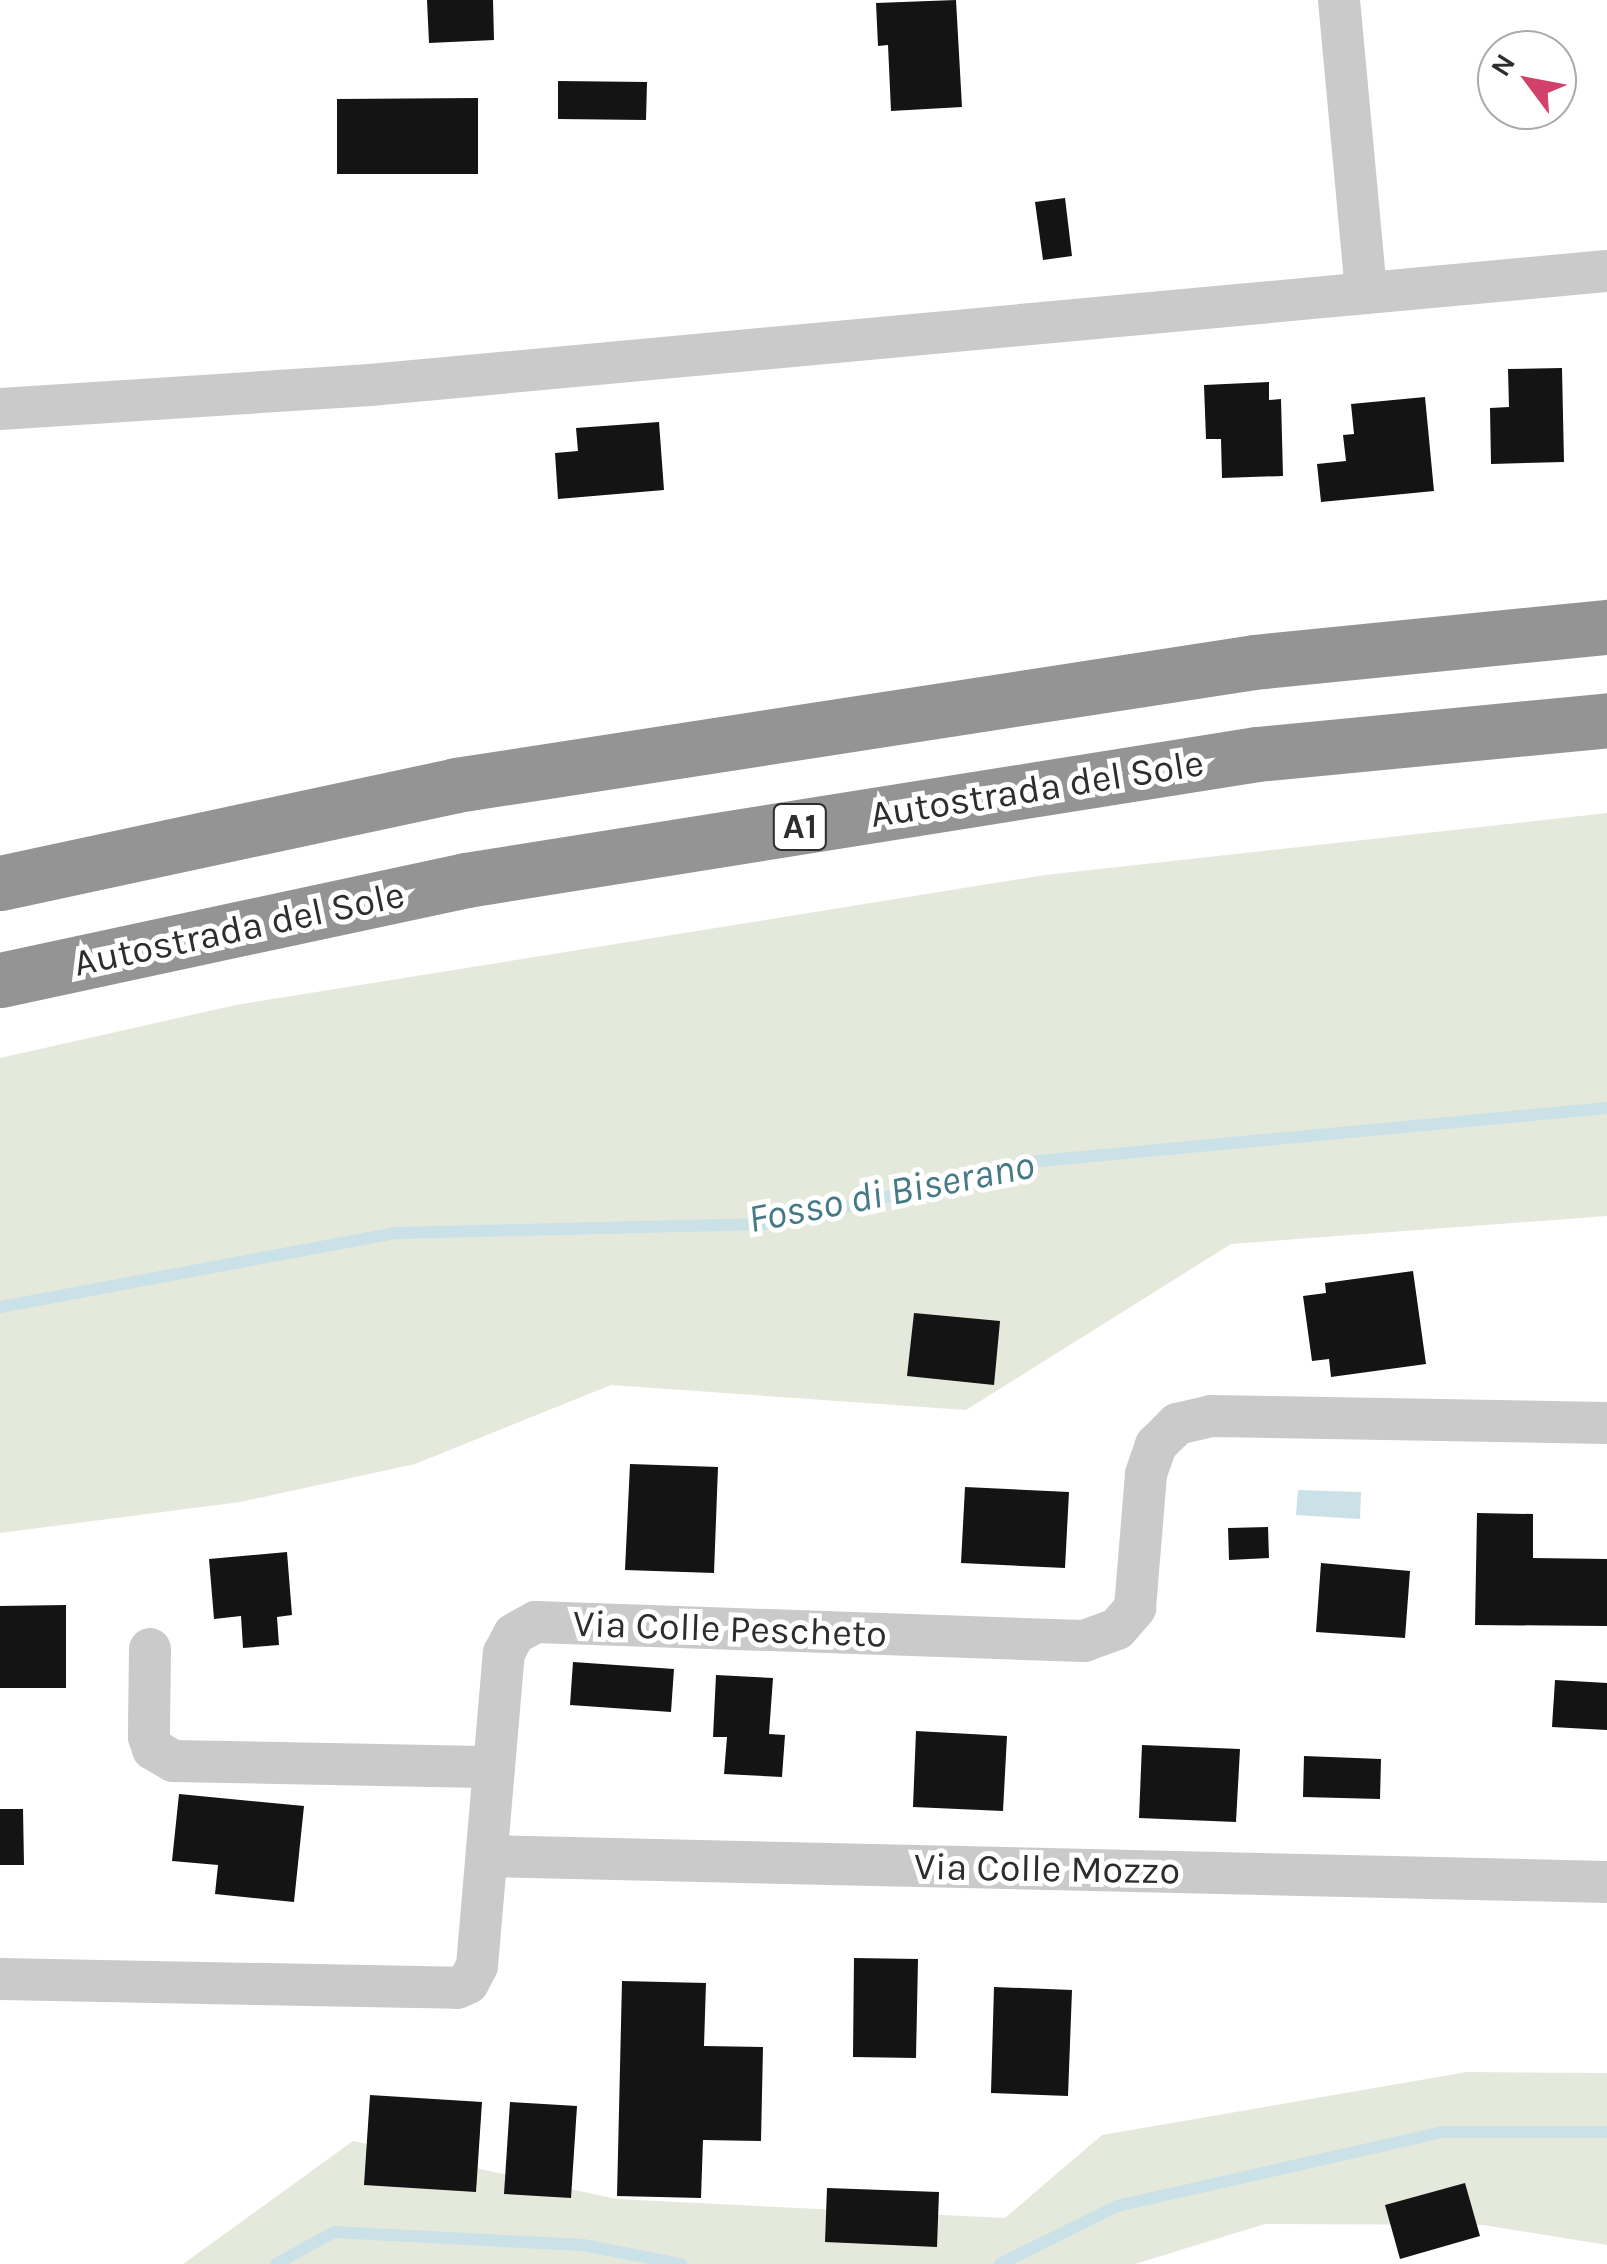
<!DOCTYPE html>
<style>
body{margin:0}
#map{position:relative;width:1607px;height:2264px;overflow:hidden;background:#fff;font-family:Karla,sans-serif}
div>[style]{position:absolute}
.green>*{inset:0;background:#e5e9db}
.water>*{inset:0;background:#c9e1e7}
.stream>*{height:12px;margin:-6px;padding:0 6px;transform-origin:6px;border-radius:6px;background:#c9e1e7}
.building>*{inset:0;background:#141414}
.minor>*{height:42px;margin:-21px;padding:0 21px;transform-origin:21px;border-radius:21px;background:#cacaca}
.highway>*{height:55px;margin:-27.5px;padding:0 27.5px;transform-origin:27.5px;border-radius:27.5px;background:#949494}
span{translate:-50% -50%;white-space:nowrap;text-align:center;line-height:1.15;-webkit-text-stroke:10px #fff;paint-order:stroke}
.shield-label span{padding:2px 8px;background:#fff;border:2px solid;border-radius:8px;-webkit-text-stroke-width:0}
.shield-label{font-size:35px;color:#2d2d2d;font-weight:700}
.street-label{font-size:38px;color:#2d2d2d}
.water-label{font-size:40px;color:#447985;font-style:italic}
.north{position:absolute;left:1477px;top:30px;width:100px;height:100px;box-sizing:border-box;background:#fff;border:2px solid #ababab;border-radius:50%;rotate:302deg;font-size:28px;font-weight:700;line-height:40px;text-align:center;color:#2d2d2d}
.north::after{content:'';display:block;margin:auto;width:35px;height:45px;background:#d14169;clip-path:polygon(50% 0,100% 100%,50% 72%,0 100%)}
</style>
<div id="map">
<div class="green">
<div style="clip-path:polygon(1607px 813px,1607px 1216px,1231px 1244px,966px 1410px,611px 1385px,415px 1464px,240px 1502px,0 1533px,0 1058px,236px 1005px,1045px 875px)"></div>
<div style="clip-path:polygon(1467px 2072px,1607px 2073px,1607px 2245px,1483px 2225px,1265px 2224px,1135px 2264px,183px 2264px,353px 2141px,616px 2199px,1005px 2218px,1102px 2135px)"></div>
</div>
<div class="water">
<div style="clip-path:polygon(1298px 1490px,1361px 1492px,1360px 1519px,1296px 1515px)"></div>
</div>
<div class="stream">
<div style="left:0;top:1307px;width:403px;rotate:-10.6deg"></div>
<div style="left:396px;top:1233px;width:380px;rotate:-1.4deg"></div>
<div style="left:776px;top:1224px;width:260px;rotate:-13.8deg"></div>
<div style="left:1029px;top:1162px;width:581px;rotate:-5.34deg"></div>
<div style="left:276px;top:2264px;width:66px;rotate:-28.9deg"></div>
<div style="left:334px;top:2232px;width:249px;rotate:3deg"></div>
<div style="left:583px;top:2245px;width:100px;rotate:11deg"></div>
<div style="left:1000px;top:2264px;width:131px;rotate:-26.4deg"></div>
<div style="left:1117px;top:2206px;width:334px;rotate:-12.8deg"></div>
<div style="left:1443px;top:2132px;width:164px"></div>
</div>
<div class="building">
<div style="clip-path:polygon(427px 0,493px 0,494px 40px,429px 43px)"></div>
<div style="clip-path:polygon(956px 0,962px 107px,891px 111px,888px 45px,878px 46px,876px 3px)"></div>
<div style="clip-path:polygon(558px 81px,647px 82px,646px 120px,558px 119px)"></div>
<div style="clip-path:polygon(478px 98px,478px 174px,337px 174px,337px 99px)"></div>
<div style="clip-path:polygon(1065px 198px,1072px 256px,1043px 260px,1035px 202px)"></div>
<div style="clip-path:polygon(1562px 368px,1564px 462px,1491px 464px,1490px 408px,1509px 407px,1508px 369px)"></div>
<div style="clip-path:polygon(1269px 382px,1269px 400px,1281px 399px,1283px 476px,1222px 478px,1221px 439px,1206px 439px,1204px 385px)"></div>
<div style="clip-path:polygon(1425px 397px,1434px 491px,1321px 502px,1317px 464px,1346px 461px,1343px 435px,1354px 434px,1351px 404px)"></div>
<div style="clip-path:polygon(659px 422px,664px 490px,558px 499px,555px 453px,578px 451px,576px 428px)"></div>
<div style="clip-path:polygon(1413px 1271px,1426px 1364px,1331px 1377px,1329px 1359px,1312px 1361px,1303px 1296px,1326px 1293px,1325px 1283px)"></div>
<div style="clip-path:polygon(914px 1313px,1000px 1321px,994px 1385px,907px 1376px)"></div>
<div style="clip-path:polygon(630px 1464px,718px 1467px,714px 1573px,625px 1570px)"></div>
<div style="clip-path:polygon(965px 1487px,1069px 1492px,1065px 1568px,961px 1563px)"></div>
<div style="clip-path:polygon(1477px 1513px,1533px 1514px,1533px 1558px,1607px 1559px,1607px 1626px,1475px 1625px)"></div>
<div style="clip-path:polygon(1268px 1527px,1269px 1558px,1229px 1560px,1228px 1528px)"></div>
<div style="clip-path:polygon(287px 1552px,292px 1615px,277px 1617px,279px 1645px,243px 1648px,241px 1616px,214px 1619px,209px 1559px)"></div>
<div style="clip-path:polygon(1321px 1563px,1410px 1571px,1405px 1638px,1316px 1632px)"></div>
<div style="clip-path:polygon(66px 1605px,66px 1688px,0 1688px,0 1606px)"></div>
<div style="clip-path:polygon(573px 1662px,674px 1669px,671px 1712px,570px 1705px)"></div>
<div style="clip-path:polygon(716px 1675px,773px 1678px,769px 1734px,785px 1735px,782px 1777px,724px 1774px,727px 1737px,713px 1737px)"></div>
<div style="clip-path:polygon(1555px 1680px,1607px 1683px,1607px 1730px,1552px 1727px)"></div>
<div style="clip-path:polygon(916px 1731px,1007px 1736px,1003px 1811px,913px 1807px)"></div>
<div style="clip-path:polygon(1142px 1745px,1240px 1749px,1236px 1822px,1139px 1818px)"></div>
<div style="clip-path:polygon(1304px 1756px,1381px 1759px,1380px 1799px,1303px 1797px)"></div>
<div style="clip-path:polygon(179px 1794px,304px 1806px,294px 1902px,215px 1894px,218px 1865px,172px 1861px)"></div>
<div style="clip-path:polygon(0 1809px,23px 1809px,24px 1865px,0 1865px)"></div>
<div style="clip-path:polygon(854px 1958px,918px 1959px,916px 2058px,853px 2057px)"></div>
<div style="clip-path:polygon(622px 1981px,706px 1983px,704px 2046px,763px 2047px,761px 2141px,703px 2140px,701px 2198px,617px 2196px)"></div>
<div style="clip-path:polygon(994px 1987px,1072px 1990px,1068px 2096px,991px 2093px)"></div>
<div style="clip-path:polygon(370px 2095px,482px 2102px,476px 2192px,364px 2185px)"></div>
<div style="clip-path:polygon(510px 2102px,577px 2106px,571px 2198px,504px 2194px)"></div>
<div style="clip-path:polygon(1465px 2183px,1480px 2236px,1400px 2259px,1385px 2205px)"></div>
<div style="clip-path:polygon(827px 2188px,939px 2192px,937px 2247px,825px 2242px)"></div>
</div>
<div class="minor">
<div style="left:1339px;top:0;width:294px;rotate:84.7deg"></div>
<div style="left:0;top:409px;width:371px;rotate:-3.7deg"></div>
<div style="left:370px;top:385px;width:1242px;rotate:-5.27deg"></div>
<div style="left:150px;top:1649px;width:88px;rotate:90.7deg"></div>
<div style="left:149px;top:1737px;width:13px;rotate:72deg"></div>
<div style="left:153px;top:1749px;width:23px;rotate:31deg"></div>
<div style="left:173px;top:1761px;width:321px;rotate:1.1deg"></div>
<div style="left:487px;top:1856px;width:1120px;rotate:1.33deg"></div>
<div style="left:0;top:1979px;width:457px;rotate:1.1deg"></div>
<div style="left:457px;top:1988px;width:12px;rotate:-24deg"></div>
<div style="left:468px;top:1983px;width:19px;rotate:-62deg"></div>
<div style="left:477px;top:1966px;width:314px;rotate:-85.1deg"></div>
<div style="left:504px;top:1653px;width:21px;rotate:-62deg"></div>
<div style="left:514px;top:1634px;width:25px;rotate:-29deg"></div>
<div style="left:536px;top:1622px;width:548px;rotate:1.99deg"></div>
<div style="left:1084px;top:1641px;width:35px;rotate:-20deg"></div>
<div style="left:1117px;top:1629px;width:28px;rotate:-49deg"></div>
<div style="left:1135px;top:1608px;width:134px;rotate:-85.3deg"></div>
<div style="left:1146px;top:1474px;width:31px;rotate:-71deg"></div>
<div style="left:1156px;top:1445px;width:30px;rotate:-45deg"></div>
<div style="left:1177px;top:1424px;width:35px;rotate:-13deg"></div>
<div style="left:1211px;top:1416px;width:396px;rotate:1deg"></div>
</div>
<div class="highway">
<div style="left:0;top:883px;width:466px;rotate:-12.1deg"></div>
<div style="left:456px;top:785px;width:807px;rotate:-8.76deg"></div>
<div style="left:1254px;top:662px;width:355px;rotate:-5.7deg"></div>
<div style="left:0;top:980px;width:477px;rotate:-12.1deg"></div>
<div style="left:466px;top:880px;width:801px;rotate:-9.05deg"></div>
<div style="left:1257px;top:754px;width:352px;rotate:-5.5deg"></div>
</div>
<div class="shield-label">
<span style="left:800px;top:827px">A1</span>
</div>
<div class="street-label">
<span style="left:1037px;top:789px;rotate:-9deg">Autostrada del Sole</span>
<span style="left:239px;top:929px;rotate:-12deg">Autostrada del Sole</span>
<span style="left:730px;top:1629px;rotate:2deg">Via Colle Pescheto</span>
<span style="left:1047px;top:1869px;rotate:1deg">Via Colle Mozzo</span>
</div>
<div class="water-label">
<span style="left:891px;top:1192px;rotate:-11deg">Fosso di Biserano</span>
</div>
<div class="north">N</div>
</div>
